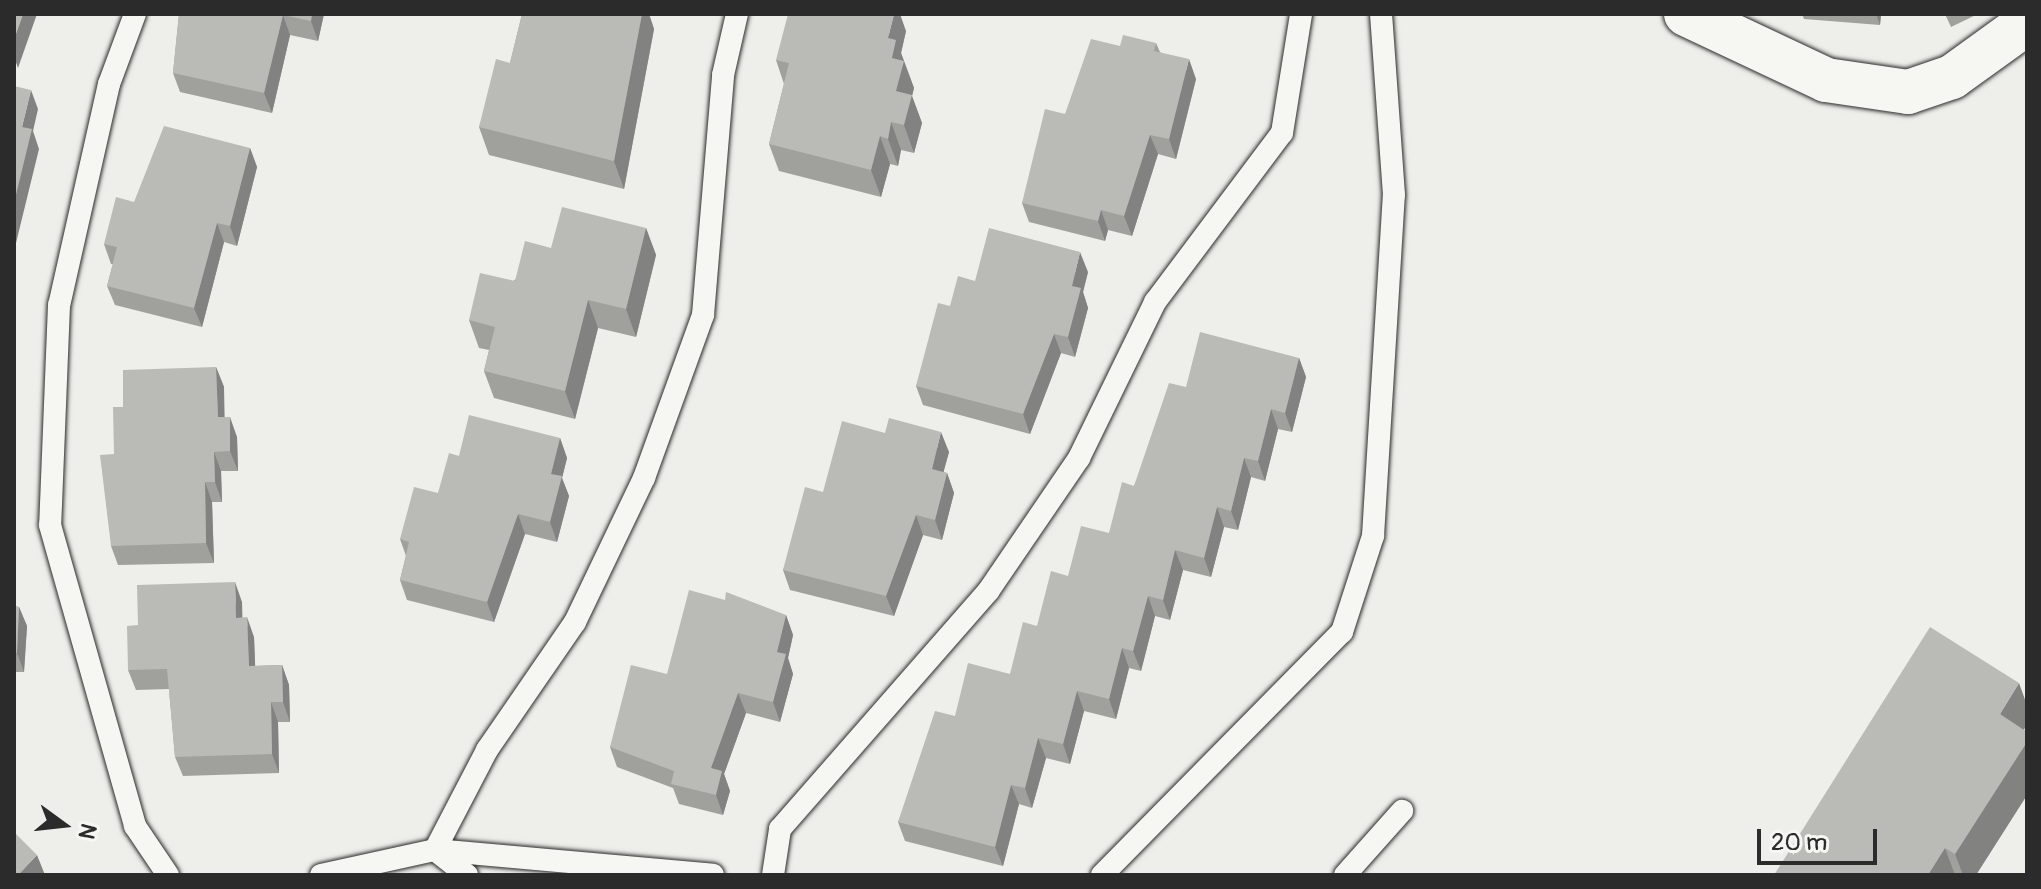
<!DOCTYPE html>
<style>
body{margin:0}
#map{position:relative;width:2041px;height:889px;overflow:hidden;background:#eeeeea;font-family:Pangolin,sans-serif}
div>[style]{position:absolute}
.roads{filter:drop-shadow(0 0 2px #2b2b2b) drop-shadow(0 0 2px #2b2b2b)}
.service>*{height:22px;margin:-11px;padding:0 11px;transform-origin:11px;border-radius:11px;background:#f6f6f2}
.minor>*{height:44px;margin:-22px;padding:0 22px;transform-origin:22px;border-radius:22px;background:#f6f6f2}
.wall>*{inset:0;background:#a0a09d}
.shaded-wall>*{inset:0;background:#828280}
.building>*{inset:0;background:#babab7}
span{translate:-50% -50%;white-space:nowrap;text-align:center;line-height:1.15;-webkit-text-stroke:6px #f6f6f2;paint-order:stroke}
.frame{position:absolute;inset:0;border:16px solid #2b2b2b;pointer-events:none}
.north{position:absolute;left:24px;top:785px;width:80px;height:80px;-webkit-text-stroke:6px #f6f6f2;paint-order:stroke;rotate:105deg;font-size:22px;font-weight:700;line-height:32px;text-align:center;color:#2b2b2b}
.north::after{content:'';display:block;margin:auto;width:28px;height:36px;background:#2b2b2b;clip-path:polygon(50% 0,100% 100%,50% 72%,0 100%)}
.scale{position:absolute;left:1757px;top:829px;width:120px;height:36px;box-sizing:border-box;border:4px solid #2b2b2b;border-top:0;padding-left:10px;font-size:24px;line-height:28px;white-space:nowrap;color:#2b2b2b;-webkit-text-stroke:6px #f6f6f2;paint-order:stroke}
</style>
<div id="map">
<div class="roads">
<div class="service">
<div style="left:135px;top:14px;width:75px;rotate:110.4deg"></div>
<div style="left:109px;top:84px;width:227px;rotate:102.7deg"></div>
<div style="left:59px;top:305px;width:220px;rotate:92.3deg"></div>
<div style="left:50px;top:525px;width:313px;rotate:74.2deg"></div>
<div style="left:135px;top:826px;width:59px;rotate:56deg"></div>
<div style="left:321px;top:875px;width:117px;rotate:-12.4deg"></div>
<div style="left:435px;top:850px;width:279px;rotate:5.1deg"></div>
<div style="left:467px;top:875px;width:41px;rotate:-142deg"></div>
<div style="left:435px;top:850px;width:113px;rotate:-62.5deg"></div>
<div style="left:487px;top:750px;width:155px;rotate:-55.5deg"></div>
<div style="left:575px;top:622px;width:160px;rotate:-64.4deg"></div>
<div style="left:644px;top:478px;width:173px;rotate:-70.1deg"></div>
<div style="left:703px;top:315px;width:241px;rotate:-85.2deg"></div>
<div style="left:723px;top:75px;width:63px;rotate:-77.1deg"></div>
<div style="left:773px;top:875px;width:47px;rotate:-81.3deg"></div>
<div style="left:780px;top:829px;width:317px;rotate:-48.8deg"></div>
<div style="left:989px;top:590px;width:160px;rotate:-55.7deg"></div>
<div style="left:1079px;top:458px;width:174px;rotate:-64deg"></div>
<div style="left:1155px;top:302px;width:211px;rotate:-53.1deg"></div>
<div style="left:1282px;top:133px;width:121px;rotate:-80.9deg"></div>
<div style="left:1102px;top:875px;width:342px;rotate:-45.4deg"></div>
<div style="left:1342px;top:632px;width:101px;rotate:-72.1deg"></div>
<div style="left:1373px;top:536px;width:342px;rotate:-86.5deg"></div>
<div style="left:1394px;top:195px;width:181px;rotate:-94.1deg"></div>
<div style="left:1345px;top:875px;width:86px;rotate:-48.3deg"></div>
</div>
<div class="minor">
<div style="left:1686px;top:14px;width:155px;rotate:25.2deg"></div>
<div style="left:1826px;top:80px;width:83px;rotate:8.3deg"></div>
<div style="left:1908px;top:92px;width:46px;rotate:-18.8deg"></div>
<div style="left:1952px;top:77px;width:92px;rotate:-35.8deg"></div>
</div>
</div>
<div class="wall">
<div style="clip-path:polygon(179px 14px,324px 14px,318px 41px,290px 35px,272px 113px,180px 92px,173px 73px)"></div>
<div style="clip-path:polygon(522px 14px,649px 14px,654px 29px,624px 189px,489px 155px,479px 127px,510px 63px)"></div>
<div style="clip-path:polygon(1802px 14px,1881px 14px,1880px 25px,1804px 19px)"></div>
<div style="clip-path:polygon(1945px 14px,1978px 14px,1951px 27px)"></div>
<div style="clip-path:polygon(906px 31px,901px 53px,914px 88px,912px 96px,922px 123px,914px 153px,901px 150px,898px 166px,890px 164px,881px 197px,779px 171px,769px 144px,784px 84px,776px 60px)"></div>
<div style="clip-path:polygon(1156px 43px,1160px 52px,1196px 79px,1176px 159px,1158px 154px,1132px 236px,1108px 230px,1105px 241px,1029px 222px,1022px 203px,1065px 114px,1120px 46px)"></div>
<div style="clip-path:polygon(250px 148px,257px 167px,237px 246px,224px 242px,202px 327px,115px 305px,107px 286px,113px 264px,111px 264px,104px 244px,134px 202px)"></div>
<div style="clip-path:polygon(646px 228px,656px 255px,636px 337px,598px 328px,575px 419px,494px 398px,484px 371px,489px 350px,479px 348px,469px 320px,551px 248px)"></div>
<div style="clip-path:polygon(1088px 272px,1083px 292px,1088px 308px,1075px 357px,1061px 353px,1030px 434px,923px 405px,916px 386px,950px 306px,975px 281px)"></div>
<div style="clip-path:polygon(1299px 358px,1306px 377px,1292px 432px,1278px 429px,1265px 481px,1251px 477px,1238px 530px,1224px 527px,1211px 577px,1183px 570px,1170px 620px,1155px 616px,1141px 671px,1129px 668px,1116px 719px,1084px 711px,1070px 764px,1046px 758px,1032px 808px,1019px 804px,1003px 866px,905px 841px,898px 822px,955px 716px,1010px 674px,1037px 626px,1068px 576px,1109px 533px,1186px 387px)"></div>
<div style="clip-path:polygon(216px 367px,224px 387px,224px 417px,237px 437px,238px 471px,221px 471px,222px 502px,212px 502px,214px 563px,118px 565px,111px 546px,123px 407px)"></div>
<div style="clip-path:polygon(885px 433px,949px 452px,943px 472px,947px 473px,954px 493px,942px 540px,923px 535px,894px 616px,790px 590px,783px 570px,823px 492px)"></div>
<div style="clip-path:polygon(560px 438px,567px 458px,562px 478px,569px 496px,557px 542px,525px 534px,494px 622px,407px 600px,400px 580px,406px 556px,400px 539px,438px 493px,459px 456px)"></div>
<div style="clip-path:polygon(242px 602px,242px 618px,254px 637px,255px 666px,282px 665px,289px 685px,290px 722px,278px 722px,279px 773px,183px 776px,175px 757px,169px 689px,136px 690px,128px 670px,138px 625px)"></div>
<div style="clip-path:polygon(14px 606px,19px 607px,27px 626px,24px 672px,14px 672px)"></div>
<div style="clip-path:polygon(786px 615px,793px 635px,788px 658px,793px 674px,780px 722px,746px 713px,724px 774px,730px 791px,723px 815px,679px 804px,673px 788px,617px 767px,610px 747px,667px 674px)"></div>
<div style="clip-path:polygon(2027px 705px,2027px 724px,2024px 730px,2027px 732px,2027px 795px,1976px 875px,1774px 875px)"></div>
</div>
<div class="shaded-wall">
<div style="clip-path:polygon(23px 14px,37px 14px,18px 68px,14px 57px,14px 39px)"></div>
<div style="clip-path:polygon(312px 14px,324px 14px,318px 41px,311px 21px)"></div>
<div style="clip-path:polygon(642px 14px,649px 14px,654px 29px,624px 189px,614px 161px)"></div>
<div style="clip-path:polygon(894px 14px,900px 14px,906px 31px,901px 53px,914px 88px,912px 96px,922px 123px,914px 153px,904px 125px,896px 91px,892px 58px,888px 38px)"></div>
<div style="clip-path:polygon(1876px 14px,1881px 14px,1880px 25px)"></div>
<div style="clip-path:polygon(283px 15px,290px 35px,272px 113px,264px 93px)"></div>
<div style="clip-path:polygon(1189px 59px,1196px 79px,1176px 159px,1169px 139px)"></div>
<div style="clip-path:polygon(31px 90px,38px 109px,33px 131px,39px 149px,16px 243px,14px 236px,14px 203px,22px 127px)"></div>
<div style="clip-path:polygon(891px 122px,901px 150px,898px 166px,888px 139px)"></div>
<div style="clip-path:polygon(1150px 135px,1158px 154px,1132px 236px,1124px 216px)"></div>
<div style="clip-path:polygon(880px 136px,890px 164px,881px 197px,871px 170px)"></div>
<div style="clip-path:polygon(250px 148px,257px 167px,237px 246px,230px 226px)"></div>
<div style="clip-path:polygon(1101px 210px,1108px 230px,1105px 241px,1098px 221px)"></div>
<div style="clip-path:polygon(217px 223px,224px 242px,202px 327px,194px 308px)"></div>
<div style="clip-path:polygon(646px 228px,656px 255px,636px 337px,626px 309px)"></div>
<div style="clip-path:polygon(1080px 252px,1088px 272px,1083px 292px,1088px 308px,1075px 357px,1068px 337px,1072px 286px)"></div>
<div style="clip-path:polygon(588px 300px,598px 328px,575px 419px,565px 391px)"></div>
<div style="clip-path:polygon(1054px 334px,1061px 353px,1030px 434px,1023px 414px)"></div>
<div style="clip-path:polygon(1299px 358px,1306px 377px,1292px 432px,1285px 413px)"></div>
<div style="clip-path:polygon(216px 367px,224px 387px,225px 437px,218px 417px)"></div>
<div style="clip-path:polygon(1271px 409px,1278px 429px,1265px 481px,1258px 461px)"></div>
<div style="clip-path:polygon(230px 417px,237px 437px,238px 471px,230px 451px)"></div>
<div style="clip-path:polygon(941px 432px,949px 452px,939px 489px,932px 469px)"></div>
<div style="clip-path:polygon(560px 438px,567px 458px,562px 478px,569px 496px,557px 542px,550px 522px,551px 474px)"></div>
<div style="clip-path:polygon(214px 452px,221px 471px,222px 502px,215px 482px)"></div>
<div style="clip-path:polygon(1244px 458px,1251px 477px,1238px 530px,1231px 511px)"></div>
<div style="clip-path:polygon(947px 473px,954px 493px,942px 540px,935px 520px)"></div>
<div style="clip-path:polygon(205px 482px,212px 502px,214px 563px,206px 543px)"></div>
<div style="clip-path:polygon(1217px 507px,1224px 527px,1211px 577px,1204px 558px)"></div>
<div style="clip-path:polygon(518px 514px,525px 534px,494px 622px,487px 602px)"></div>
<div style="clip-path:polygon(916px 515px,923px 535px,894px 616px,886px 596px)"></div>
<div style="clip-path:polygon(1175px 550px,1183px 570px,1170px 620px,1163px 600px)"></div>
<div style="clip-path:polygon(235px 582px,242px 602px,243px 638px,236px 618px)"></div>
<div style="clip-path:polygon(1148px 596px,1155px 616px,1141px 671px,1133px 651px)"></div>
<div style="clip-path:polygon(19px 607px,27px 626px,24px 672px,17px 653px)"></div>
<div style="clip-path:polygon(786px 615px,793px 635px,788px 658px,793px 674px,780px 722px,773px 702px,777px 652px)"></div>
<div style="clip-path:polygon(247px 617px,254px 637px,256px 686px,249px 666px)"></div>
<div style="clip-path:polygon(1122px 648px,1129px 668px,1116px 719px,1109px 699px)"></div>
<div style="clip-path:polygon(282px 665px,289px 685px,290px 722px,283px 702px)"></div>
<div style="clip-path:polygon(2019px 683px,2027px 705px,2027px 724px,2012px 748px,2000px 714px)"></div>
<div style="clip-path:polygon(1077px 691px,1084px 711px,1070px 764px,1063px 744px)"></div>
<div style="clip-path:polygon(738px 693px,746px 713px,724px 774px,730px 791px,723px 815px,716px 795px,711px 768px)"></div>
<div style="clip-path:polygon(271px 702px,278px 722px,279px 773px,272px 754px)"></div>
<div style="clip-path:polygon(1038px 738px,1046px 758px,1032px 808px,1025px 788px)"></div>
<div style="clip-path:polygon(2027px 742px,2027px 795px,1976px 875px,1963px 875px,1955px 854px)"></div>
<div style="clip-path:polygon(1011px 785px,1019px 804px,1003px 866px,995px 847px)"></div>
<div style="clip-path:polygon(1945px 848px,1955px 875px,1928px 875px)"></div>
<div style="clip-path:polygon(37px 855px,45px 875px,18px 875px)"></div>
</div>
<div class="building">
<div style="clip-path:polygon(14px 14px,23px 14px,14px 39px)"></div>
<div style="clip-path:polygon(179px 14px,312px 14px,311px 21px,283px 15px,264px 93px,173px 73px)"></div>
<div style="clip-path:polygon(522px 14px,642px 14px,614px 161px,479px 127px,496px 59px,510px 63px)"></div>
<div style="clip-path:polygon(788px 14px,894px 14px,888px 38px,896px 40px,892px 58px,904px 61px,896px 91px,912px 95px,904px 125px,891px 122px,888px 139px,880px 136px,871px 170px,769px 144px,789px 63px,776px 60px)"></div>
<div style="clip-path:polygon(1123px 35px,1156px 43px,1154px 51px,1189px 59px,1169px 139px,1150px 135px,1124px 216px,1101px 210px,1098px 221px,1022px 203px,1045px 109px,1065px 114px,1091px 39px,1120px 46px)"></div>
<div style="clip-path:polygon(14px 86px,31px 90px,22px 127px,32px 129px,14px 203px)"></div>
<div style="clip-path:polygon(164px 126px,250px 148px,230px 226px,217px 223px,194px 308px,107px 286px,117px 247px,104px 244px,116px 197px,134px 202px)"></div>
<div style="clip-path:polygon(562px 207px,646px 228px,626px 309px,588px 300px,565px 391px,484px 371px,495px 327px,469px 320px,480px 273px,515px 281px,525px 241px,551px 248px)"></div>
<div style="clip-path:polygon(989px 228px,1080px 252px,1072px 286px,1081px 288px,1068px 337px,1054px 334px,1023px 414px,916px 386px,938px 303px,950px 306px,958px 276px,975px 281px)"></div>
<div style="clip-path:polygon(1200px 332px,1299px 358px,1285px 413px,1271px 409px,1258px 461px,1244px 458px,1231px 511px,1217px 507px,1204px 558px,1175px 550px,1163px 600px,1148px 596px,1133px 651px,1122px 648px,1109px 699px,1077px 691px,1063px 744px,1038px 738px,1025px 788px,1011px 785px,995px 847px,898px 822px,935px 711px,955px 716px,968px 663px,1010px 674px,1023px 622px,1037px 626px,1051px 571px,1068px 576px,1081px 526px,1109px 533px,1122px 482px,1134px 486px,1169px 383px,1186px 387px)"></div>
<div style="clip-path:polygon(216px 367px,218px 417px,230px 417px,230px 451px,214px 452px,215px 482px,205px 482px,206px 543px,111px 546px,100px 455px,114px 454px,113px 407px,123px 407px,123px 370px)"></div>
<div style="clip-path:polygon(469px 415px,560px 438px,551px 474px,562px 476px,550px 522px,518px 514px,487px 602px,400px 580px,409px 542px,400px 539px,414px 487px,438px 493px,449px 453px,459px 456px)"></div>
<div style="clip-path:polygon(889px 418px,941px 432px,932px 469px,947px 473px,935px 520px,916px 515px,886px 596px,783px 570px,805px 487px,823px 492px,842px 421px,885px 433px)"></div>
<div style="clip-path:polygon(235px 582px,236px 618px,247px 617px,249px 666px,282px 665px,283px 702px,271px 702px,272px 754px,175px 757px,167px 669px,128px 670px,127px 626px,138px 625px,137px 585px)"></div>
<div style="clip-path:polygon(689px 590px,725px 600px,726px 592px,786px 615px,777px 652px,786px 654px,773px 702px,738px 693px,711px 768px,722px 771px,716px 795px,671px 784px,674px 771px,610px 747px,631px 665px,667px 674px)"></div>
<div style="clip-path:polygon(14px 606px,19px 607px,17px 653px,14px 652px)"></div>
<div style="clip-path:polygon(1930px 627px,2019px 683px,2000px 714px,2027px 732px,2027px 742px,1955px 854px,1945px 848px,1928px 875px,1774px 875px)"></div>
<div style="clip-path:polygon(14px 832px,37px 855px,18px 875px,14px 875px)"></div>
</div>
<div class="frame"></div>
<div class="north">N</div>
<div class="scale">20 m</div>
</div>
